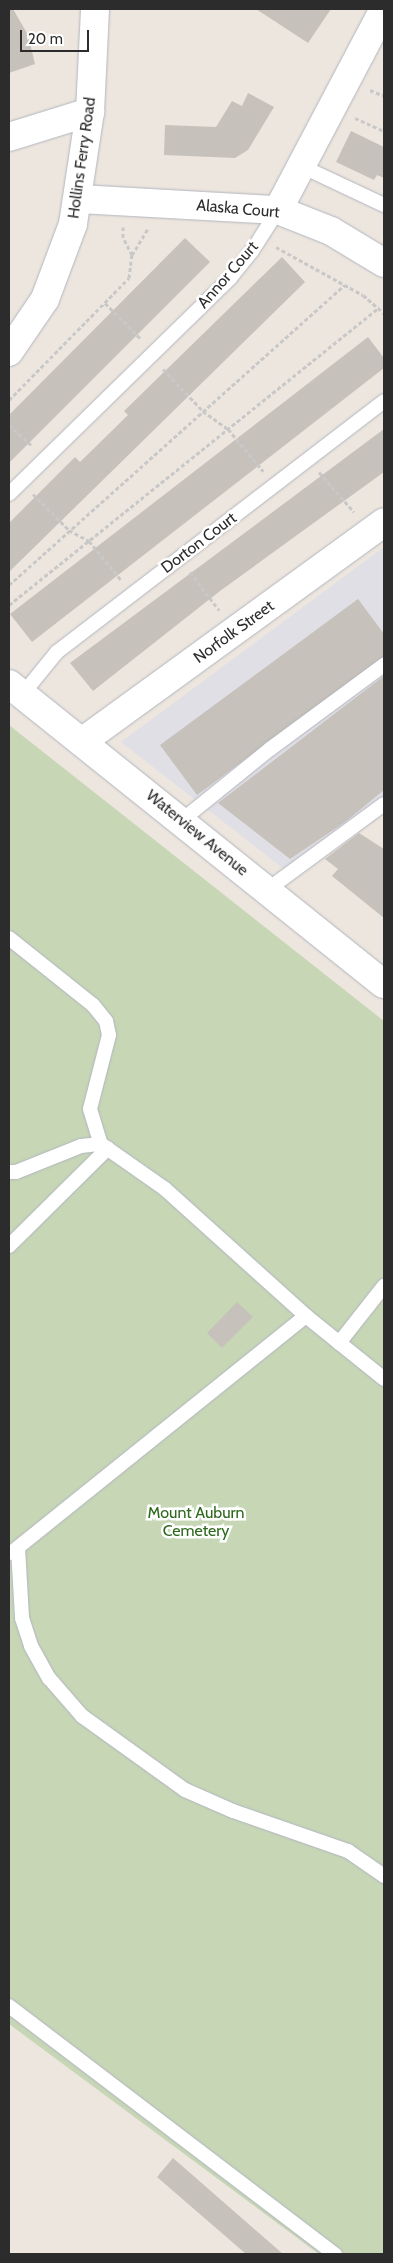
<!DOCTYPE html>
<style>
body{margin:0}
#map{position:relative;width:393px;height:2263px;overflow:hidden;background:#ede6de;font-family:Cabin,sans-serif}
div>[style]{position:absolute}
.industrial>*{inset:0;background:#e1dfe6}
.cemetery>*{inset:0;background:#c7d7b6}
.building>*{inset:0;background:#c6c1ba}
.path>*{height:3px;margin-top:-1.5px;transform-origin:0;background:repeating-linear-gradient(90deg,#c8c8c8 0 4px,transparent 0 6.5px)}
.roads{filter:drop-shadow(0 0 1px #b2b5bf) drop-shadow(0 0 1px #b2b5bf)}
.service>*{height:14px;margin:-7px;padding:0 7px;transform-origin:7px;border-radius:7px;background:#fff}
.minor>*{height:28px;margin:-14px;padding:0 14px;transform-origin:14px;border-radius:14px;background:#fff}
.tertiary>*{height:28px;margin:-14px;padding:0 14px;transform-origin:14px;border-radius:14px;background:#fff}
span{translate:-50% -50%;white-space:nowrap;text-align:center;line-height:1.15;-webkit-text-stroke:5px #fff;paint-order:stroke}
.street-label{font-size:16px;color:#2c2c2c}
.park-label{font-size:16px;color:#2d691c}
.frame{position:absolute;inset:0;border:10px solid #2c2c2c;pointer-events:none}
.scale{position:absolute;left:20px;top:30px;width:69px;height:22px;box-sizing:border-box;border:2px solid #2c2c2c;border-top:0;padding-left:6px;font-size:15px;line-height:18px;white-space:nowrap;color:#2c2c2c;-webkit-text-stroke:4px #fff;paint-order:stroke}
</style>
<div id="map">
<div class="industrial">
<div style="clip-path:polygon(384px 547px,384px 797px,284px 869px,121px 742px)"></div>
</div>
<div class="cemetery">
<div style="clip-path:polygon(9px 725px,384px 1021px,384px 2254px,319px 2254px,9px 2024px)"></div>
</div>
<div class="building">
<div style="clip-path:polygon(9px 9px,13px 9px,28px 35px,35px 64px,9px 73px)"></div>
<div style="clip-path:polygon(256px 9px,331px 9px,308px 43px)"></div>
<div style="clip-path:polygon(248px 93px,274px 107px,248px 150px,235px 158px,164px 155px,165px 125px,216px 127px,232px 101px,242px 106px)"></div>
<div style="clip-path:polygon(351px 131px,384px 147px,384px 178px,377px 175px,374px 180px,336px 162px)"></div>
<div style="clip-path:polygon(185px 238px,210px 262px,9px 463px,9px 415px)"></div>
<div style="clip-path:polygon(282px 257px,305px 282px,9px 572px,9px 523px,75px 457px,80px 462px,128px 415px,124px 411px)"></div>
<div style="clip-path:polygon(368px 337px,384px 358px,384px 368px,32px 642px,10px 614px)"></div>
<div style="clip-path:polygon(384px 429px,384px 472px,220px 591px,93px 691px,70px 663px)"></div>
<div style="clip-path:polygon(358px 599px,384px 634px,384px 656px,197px 795px,160px 745px)"></div>
<div style="clip-path:polygon(384px 676px,384px 790px,345px 822px,290px 859px,218px 803px)"></div>
<div style="clip-path:polygon(359px 833px,384px 849px,384px 918px,332px 876px,338px 869px,325px 859px)"></div>
<div style="clip-path:polygon(237px 1302px,253px 1317px,222px 1348px,207px 1333px)"></div>
<div style="clip-path:polygon(173px 2158px,283px 2254px,246px 2254px,157px 2177px)"></div>
</div>
<div class="path">
<div style="left:370px;top:90px;width:15px;rotate:23deg"></div>
<div style="left:355px;top:118px;width:32px;rotate:24deg"></div>
<div style="left:276px;top:247px;width:99px;rotate:28.9deg"></div>
<div style="left:363px;top:295px;width:28px;rotate:41deg"></div>
<div style="left:132px;top:255px;width:31px;rotate:-59deg"></div>
<div style="left:105px;top:303px;width:52px;rotate:45deg"></div>
<div style="left:163px;top:369px;width:58px;rotate:46.4deg"></div>
<div style="left:203px;top:411px;width:31px;rotate:36deg"></div>
<div style="left:228px;top:429px;width:55px;rotate:50.2deg"></div>
<div style="left:9px;top:400px;width:171px;rotate:-45.5deg"></div>
<div style="left:129px;top:278px;width:23px;rotate:-83deg"></div>
<div style="left:132px;top:255px;width:20px;rotate:-117deg"></div>
<div style="left:123px;top:237px;width:10px;rotate:-90deg"></div>
<div style="left:9px;top:425px;width:31px;rotate:42deg"></div>
<div style="left:319px;top:472px;width:53px;rotate:48.8deg"></div>
<div style="left:33px;top:494px;width:51px;rotate:45deg"></div>
<div style="left:69px;top:530px;width:23px;rotate:29deg"></div>
<div style="left:89px;top:541px;width:50px;rotate:50.6deg"></div>
<div style="left:190px;top:572px;width:48px;rotate:52.7deg"></div>
<div style="left:9px;top:585px;width:450px;rotate:-41.8deg"></div>
<div style="left:9px;top:605px;width:475px;rotate:-38.8deg"></div>
</div>
<div class="roads">
<div class="service">
<div style="left:301px;top:166px;width:92px;rotate:25.2deg"></div>
<div style="left:9px;top:494px;width:309px;rotate:-44.3deg"></div>
<div style="left:230px;top:278px;width:35px;rotate:-51deg"></div>
<div style="left:252px;top:251px;width:49px;rotate:-57.6deg"></div>
<div style="left:22px;top:695px;width:55px;rotate:-50.9deg"></div>
<div style="left:57px;top:652px;width:412px;rotate:-37.5deg"></div>
<div style="left:181px;top:821px;width:114px;rotate:-39deg"></div>
<div style="left:270px;top:749px;width:142px;rotate:-36.4deg"></div>
<div style="left:267px;top:890px;width:145px;rotate:-36.3deg"></div>
<div style="left:9px;top:938px;width:107px;rotate:38.6deg"></div>
<div style="left:93px;top:1005px;width:21px;rotate:51deg"></div>
<div style="left:106px;top:1021px;width:14px;rotate:78deg"></div>
<div style="left:109px;top:1035px;width:76px;rotate:104.4deg"></div>
<div style="left:90px;top:1109px;width:37px;rotate:73deg"></div>
<div style="left:101px;top:1144px;width:78px;rotate:35.1deg"></div>
<div style="left:165px;top:1189px;width:190px;rotate:42deg"></div>
<div style="left:306px;top:1316px;width:100px;rotate:38.9deg"></div>
<div style="left:9px;top:1172px;width:7px"></div>
<div style="left:16px;top:1172px;width:70px;rotate:-21.8deg"></div>
<div style="left:81px;top:1146px;width:20px;rotate:-6deg"></div>
<div style="left:9px;top:1246px;width:139px;rotate:-44.7deg"></div>
<div style="left:339px;top:1343px;width:73px;rotate:-51.7deg"></div>
<div style="left:18px;top:1548px;width:70px;rotate:86.7deg"></div>
<div style="left:22px;top:1618px;width:29px;rotate:72deg"></div>
<div style="left:31px;top:1646px;width:37px;rotate:61deg"></div>
<div style="left:49px;top:1678px;width:50px;rotate:49deg"></div>
<div style="left:82px;top:1716px;width:127px;rotate:35.7deg"></div>
<div style="left:185px;top:1790px;width:52px;rotate:23.6deg"></div>
<div style="left:233px;top:1811px;width:122px;rotate:19.2deg"></div>
<div style="left:348px;top:1851px;width:44px;rotate:34.8deg"></div>
<div style="left:11px;top:1553px;width:378px;rotate:-38.8deg"></div>
<div style="left:9px;top:2006px;width:410px;rotate:37.3deg"></div>
</div>
<div class="minor">
<div style="left:9px;top:137px;width:85px;rotate:-17.2deg"></div>
<div style="left:79px;top:199px;width:199px;rotate:3.2deg"></div>
<div style="left:278px;top:210px;width:57px;rotate:21.6deg"></div>
<div style="left:331px;top:231px;width:62px;rotate:31.1deg"></div>
<div style="left:278px;top:210px;width:227px;rotate:-62.2deg"></div>
<div style="left:83px;top:741px;width:372px;rotate:-36deg"></div>
</div>
<div class="tertiary">
<div style="left:9px;top:352px;width:64px;rotate:-55.8deg"></div>
<div style="left:45px;top:299px;width:80px;rotate:-69.5deg"></div>
<div style="left:73px;top:224px;width:113px;rotate:-81.4deg"></div>
<div style="left:90px;top:112px;width:103px;rotate:-87.2deg"></div>
<div style="left:9px;top:684px;width:480px;rotate:38.7deg"></div>
</div>
</div>
<div class="street-label">
<span style="left:82px;top:158px;rotate:-82deg">Hollins Ferry Road</span>
<span style="left:238px;top:209px;rotate:5deg">Alaska Court</span>
<span style="left:228px;top:275px;rotate:-49deg">Annor Court</span>
<span style="left:199px;top:543px;rotate:-37deg">Dorton Court</span>
<span style="left:234px;top:632px;rotate:-36deg">Norfolk Street</span>
<span style="left:197px;top:833px;rotate:39deg">Waterview Avenue</span>
</div>
<div class="park-label">
<span style="left:196px;top:1522px">Mount Auburn<br>Cemetery</span>
</div>
<div class="frame"></div>
<div class="scale">20 m</div>
</div>
